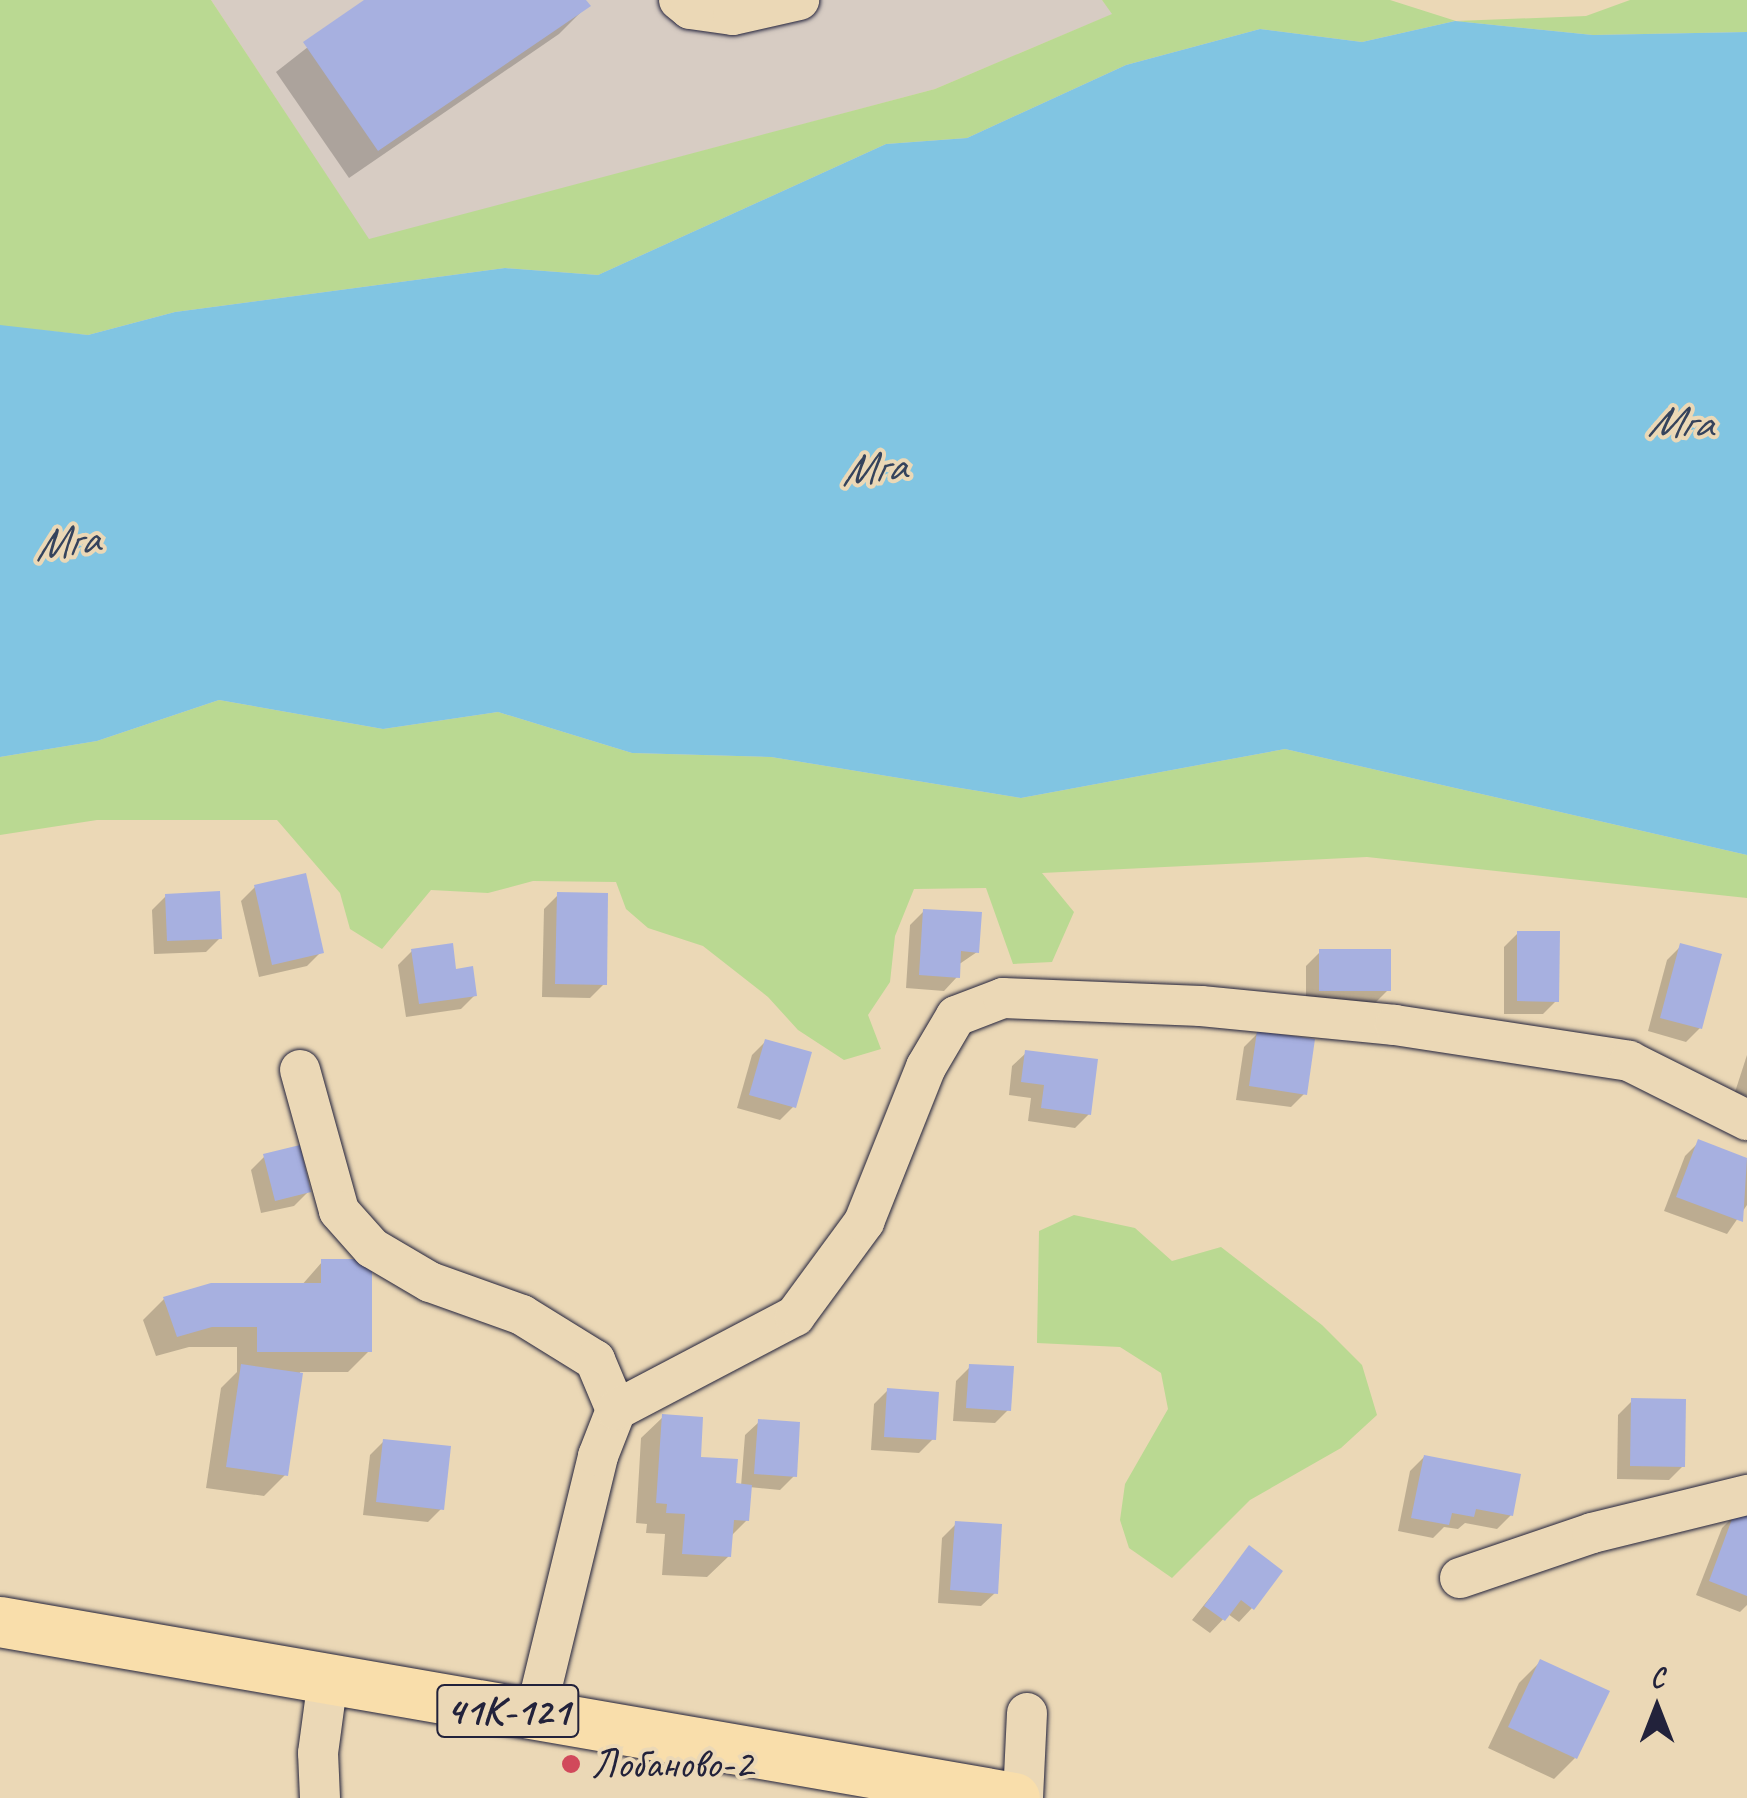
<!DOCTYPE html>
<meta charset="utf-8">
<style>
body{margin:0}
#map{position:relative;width:1747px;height:1798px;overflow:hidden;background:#ebd8b6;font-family:Caveat,sans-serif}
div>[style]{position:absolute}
.built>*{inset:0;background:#d7ccc3}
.green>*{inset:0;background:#bad992}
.water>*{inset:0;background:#81c5e2}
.shadow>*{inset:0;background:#0003}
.building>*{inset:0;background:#a7b0e0}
.roads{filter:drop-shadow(0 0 2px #22223b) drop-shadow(0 0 2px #22223b)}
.minor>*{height:40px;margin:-20px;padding:0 20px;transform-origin:20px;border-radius:20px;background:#ebd8b6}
.major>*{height:50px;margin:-25px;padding:0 25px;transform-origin:25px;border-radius:25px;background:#f9deab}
.dots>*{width:28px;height:28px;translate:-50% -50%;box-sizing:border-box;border:5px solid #ebd8b6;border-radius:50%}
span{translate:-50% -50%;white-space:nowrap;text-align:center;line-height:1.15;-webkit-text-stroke:8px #ebd8b6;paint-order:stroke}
.shield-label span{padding:2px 8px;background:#ebd8b6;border:2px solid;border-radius:8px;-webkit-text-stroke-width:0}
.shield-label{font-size:40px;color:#22223b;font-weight:700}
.poi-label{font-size:42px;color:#22223b}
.left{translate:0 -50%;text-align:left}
.water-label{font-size:45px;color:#35435c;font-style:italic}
.north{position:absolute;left:1607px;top:1658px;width:100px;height:100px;-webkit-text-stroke:8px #ebd8b6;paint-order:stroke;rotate:0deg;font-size:28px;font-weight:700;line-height:40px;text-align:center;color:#22223b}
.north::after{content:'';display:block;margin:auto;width:35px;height:45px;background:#22223b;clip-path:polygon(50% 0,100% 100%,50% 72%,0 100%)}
</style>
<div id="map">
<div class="built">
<div style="clip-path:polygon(211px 0,1102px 0,1113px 14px,935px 89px,369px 240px)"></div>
</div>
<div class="green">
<div style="clip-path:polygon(0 0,211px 0,369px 239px,935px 89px,1112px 14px,1102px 0,1390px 0,1456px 21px,1586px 16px,1630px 0,1747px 0,1747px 32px,1593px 35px,1455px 21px,1362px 42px,1260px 29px,1126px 65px,967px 138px,886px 144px,598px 275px,505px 268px,175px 312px,88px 335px,0 326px)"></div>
<div style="clip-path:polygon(219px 700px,383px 729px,498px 712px,632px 753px,771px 757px,1021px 798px,1285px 749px,1747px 855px,1747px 898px,1367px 857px,1042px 873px,1074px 912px,1052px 962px,1013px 964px,986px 888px,914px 889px,895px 936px,890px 982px,868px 1015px,881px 1049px,844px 1060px,798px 1030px,768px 997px,703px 946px,648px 928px,626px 909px,616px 882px,533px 881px,488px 893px,431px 890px,382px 949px,350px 929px,340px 893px,277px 820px,97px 820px,0 835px,0 757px,97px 741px)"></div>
<div style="clip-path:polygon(1074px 1215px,1135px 1228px,1172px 1261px,1221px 1247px,1322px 1325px,1362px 1365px,1377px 1415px,1341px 1448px,1250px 1500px,1172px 1578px,1129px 1548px,1120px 1520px,1125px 1484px,1168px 1409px,1161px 1373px,1120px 1347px,1037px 1343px,1039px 1231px)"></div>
</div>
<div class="water">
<div style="clip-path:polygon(1455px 21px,1593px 35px,1747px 32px,1747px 855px,1285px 749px,1021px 798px,771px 757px,632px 753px,498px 712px,383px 729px,219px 700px,97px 741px,0 757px,0 325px,88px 335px,175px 312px,505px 268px,598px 275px,886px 144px,967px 138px,1126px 65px,1260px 29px,1362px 42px)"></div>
</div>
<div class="shadow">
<div style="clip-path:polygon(368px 0,583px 0,587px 6px,559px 34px,349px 178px,276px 72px)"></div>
<div style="clip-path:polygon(255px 887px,321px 952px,307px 966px,259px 977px,241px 901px)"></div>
<div style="clip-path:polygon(558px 895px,604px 984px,590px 998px,542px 997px,544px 909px)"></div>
<div style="clip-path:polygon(166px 896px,220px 938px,206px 952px,154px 954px,152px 910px)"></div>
<div style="clip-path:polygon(924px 911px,977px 952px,958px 965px,957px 977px,944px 991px,906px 988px,910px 925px)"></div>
<div style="clip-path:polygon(1518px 933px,1557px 1000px,1543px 1014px,1504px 1014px,1504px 947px)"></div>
<div style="clip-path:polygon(1681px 946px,1700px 1028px,1686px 1042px,1648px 1031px,1667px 960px)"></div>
<div style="clip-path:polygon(412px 951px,454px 972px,475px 995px,461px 1009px,406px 1017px,398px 965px)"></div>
<div style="clip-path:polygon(1320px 952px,1388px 990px,1374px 1004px,1306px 1004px,1306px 966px)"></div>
<div style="clip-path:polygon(1258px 1033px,1305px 1093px,1291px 1107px,1236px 1100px,1244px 1047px)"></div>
<div style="clip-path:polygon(766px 1041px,794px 1106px,780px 1120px,737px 1108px,752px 1055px)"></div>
<div style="clip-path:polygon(1026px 1053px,1089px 1114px,1075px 1128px,1028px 1121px,1031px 1098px,1009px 1095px,1012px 1066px)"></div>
<div style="clip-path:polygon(1747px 1055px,1747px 1096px,1735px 1092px)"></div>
<div style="clip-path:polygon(1699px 1142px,1747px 1160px,1747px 1205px,1727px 1234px,1664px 1211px,1685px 1156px)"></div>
<div style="clip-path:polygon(265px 1156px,308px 1192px,294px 1206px,261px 1213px,251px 1170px)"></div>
<div style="clip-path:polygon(322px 1262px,369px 1351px,348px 1372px,300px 1372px,285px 1475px,264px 1496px,206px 1488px,221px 1388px,237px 1372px,237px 1347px,189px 1347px,156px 1356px,143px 1320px,164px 1299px,301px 1286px)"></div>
<div style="clip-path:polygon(970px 1367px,1009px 1409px,995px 1423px,953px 1421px,956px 1381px)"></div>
<div style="clip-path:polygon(888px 1390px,933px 1439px,919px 1453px,871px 1450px,874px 1404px)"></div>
<div style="clip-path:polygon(1632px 1401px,1683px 1466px,1669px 1480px,1617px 1479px,1618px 1415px)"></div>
<div style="clip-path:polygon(663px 1417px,698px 1459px,741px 1486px,745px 1435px,759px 1422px,794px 1476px,780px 1490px,749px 1487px,747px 1520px,730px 1537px,729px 1556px,707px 1577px,662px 1575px,665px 1534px,646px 1533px,647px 1524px,636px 1523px,641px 1438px)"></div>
<div style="clip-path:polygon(384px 1441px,442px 1508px,428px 1522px,363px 1515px,370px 1455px)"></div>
<div style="clip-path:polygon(1424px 1457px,1511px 1515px,1497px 1529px,1465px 1523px,1458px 1529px,1444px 1527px,1433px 1538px,1398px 1531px,1410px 1471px)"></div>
<div style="clip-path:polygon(1736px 1514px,1747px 1518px,1747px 1605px,1740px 1612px,1696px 1595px,1722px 1528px)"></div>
<div style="clip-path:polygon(956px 1524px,995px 1593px,981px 1606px,938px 1603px,942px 1538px)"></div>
<div style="clip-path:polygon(1249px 1549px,1252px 1608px,1239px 1622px,1228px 1614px,1210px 1633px,1192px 1620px)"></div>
<div style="clip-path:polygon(1540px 1662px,1575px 1758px,1554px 1779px,1488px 1748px,1519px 1683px)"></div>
</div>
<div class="building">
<div style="clip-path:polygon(364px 0,586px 0,591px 6px,378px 151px,303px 42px)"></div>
<div style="clip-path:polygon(306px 873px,324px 953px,272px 965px,254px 885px)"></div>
<div style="clip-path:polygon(220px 891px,222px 939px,167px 941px,165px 894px)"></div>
<div style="clip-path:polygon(557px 892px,608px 893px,607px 985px,555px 984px)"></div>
<div style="clip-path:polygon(923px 909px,982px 912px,979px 953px,961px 951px,960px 978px,919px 975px)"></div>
<div style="clip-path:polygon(1517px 931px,1560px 931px,1559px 1002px,1517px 1001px)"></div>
<div style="clip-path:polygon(453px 943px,456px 969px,473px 966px,477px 996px,419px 1004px,411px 949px)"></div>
<div style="clip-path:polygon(1680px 943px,1722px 954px,1702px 1029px,1660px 1018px)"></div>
<div style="clip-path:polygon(1319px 949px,1391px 949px,1391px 991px,1319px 991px)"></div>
<div style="clip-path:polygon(1257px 1031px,1315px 1039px,1307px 1095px,1249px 1086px)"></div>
<div style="clip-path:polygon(765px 1039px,812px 1052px,796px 1108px,749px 1095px)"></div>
<div style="clip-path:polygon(1025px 1050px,1098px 1059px,1091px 1115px,1041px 1108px,1044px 1085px,1021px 1082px)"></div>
<div style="clip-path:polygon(1698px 1139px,1747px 1158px,1743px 1222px,1676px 1197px)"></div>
<div style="clip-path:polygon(300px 1145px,311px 1192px,275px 1201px,263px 1154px)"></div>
<div style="clip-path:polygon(321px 1259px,372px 1259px,372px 1352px,257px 1352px,257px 1327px,212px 1327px,177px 1337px,163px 1297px,211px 1283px,321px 1283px)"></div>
<div style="clip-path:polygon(241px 1364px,303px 1373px,288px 1476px,226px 1467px)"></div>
<div style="clip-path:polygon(969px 1364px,1014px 1366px,1011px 1411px,966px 1408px)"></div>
<div style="clip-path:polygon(887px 1388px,939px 1392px,936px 1440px,884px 1437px)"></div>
<div style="clip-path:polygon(1631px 1398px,1686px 1399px,1685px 1467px,1630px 1466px)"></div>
<div style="clip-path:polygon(662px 1414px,703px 1417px,701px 1457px,738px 1459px,736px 1483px,752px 1485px,749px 1521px,734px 1520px,731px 1557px,682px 1554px,685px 1514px,666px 1513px,667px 1504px,656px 1503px)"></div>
<div style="clip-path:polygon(758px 1419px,800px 1422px,797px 1477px,754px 1474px)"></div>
<div style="clip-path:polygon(383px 1439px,451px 1446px,444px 1510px,376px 1502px)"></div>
<div style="clip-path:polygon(1424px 1455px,1521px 1474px,1513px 1516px,1476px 1509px,1474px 1517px,1452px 1513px,1449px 1525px,1411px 1518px)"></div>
<div style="clip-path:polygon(1735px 1511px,1747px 1515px,1747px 1596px,1709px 1581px)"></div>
<div style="clip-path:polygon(955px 1521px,1002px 1524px,998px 1594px,950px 1590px)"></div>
<div style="clip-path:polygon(1249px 1545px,1283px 1571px,1254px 1610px,1241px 1600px,1225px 1621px,1204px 1606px)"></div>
<div style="clip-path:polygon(1540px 1659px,1610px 1691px,1577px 1759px,1508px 1727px)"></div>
</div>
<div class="roads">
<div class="minor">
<div style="left:679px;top:0;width:14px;rotate:39deg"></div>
<div style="left:690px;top:9px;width:43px;rotate:7.9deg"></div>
<div style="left:733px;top:15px;width:68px;rotate:-12.8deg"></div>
<div style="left:300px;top:1070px;width:146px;rotate:74.5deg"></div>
<div style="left:339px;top:1211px;width:50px;rotate:48.3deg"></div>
<div style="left:372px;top:1248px;width:67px;rotate:30.4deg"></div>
<div style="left:430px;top:1282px;width:98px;rotate:19.7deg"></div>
<div style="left:522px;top:1315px;width:86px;rotate:31.7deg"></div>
<div style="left:595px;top:1360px;width:54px;rotate:67.2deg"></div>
<div style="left:1460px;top:1578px;width:139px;rotate:-18.8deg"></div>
<div style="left:1592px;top:1533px;width:160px;rotate:-13.8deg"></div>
<div style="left:535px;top:1715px;width:267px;rotate:-76.3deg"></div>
<div style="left:598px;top:1456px;width:49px;rotate:-68.6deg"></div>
<div style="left:616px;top:1410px;width:202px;rotate:-27.7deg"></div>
<div style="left:795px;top:1316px;width:117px;rotate:-53.7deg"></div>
<div style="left:864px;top:1222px;width:167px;rotate:-68.2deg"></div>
<div style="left:926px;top:1067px;width:59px;rotate:-59.5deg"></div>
<div style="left:956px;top:1016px;width:50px;rotate:-21deg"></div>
<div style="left:1003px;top:998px;width:198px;rotate:2.3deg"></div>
<div style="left:1201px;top:1006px;width:195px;rotate:5.6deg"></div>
<div style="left:1395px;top:1025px;width:237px;rotate:8.7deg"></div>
<div style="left:1629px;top:1061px;width:132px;rotate:26.6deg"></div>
<div style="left:320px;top:1798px;width:45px;rotate:-92.5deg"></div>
<div style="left:318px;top:1753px;width:75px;rotate:-82.3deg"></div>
<div style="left:1023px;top:1798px;width:85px;rotate:-87.3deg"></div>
</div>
<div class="major">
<div style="left:0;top:1622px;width:1030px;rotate:9.84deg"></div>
</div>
</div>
<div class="dots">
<div style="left:571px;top:1764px;background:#d1495b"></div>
</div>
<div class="shield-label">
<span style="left:508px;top:1711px">41К-121</span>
</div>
<div class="poi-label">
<span class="left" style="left:591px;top:1764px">Лобаново-2</span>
</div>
<div class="water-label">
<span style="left:1680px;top:422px;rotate:2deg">Мга</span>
<span style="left:873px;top:468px;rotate:-5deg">Мга</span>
<span style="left:66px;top:542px;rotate:-7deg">Мга</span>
</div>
<div class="north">С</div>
</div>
